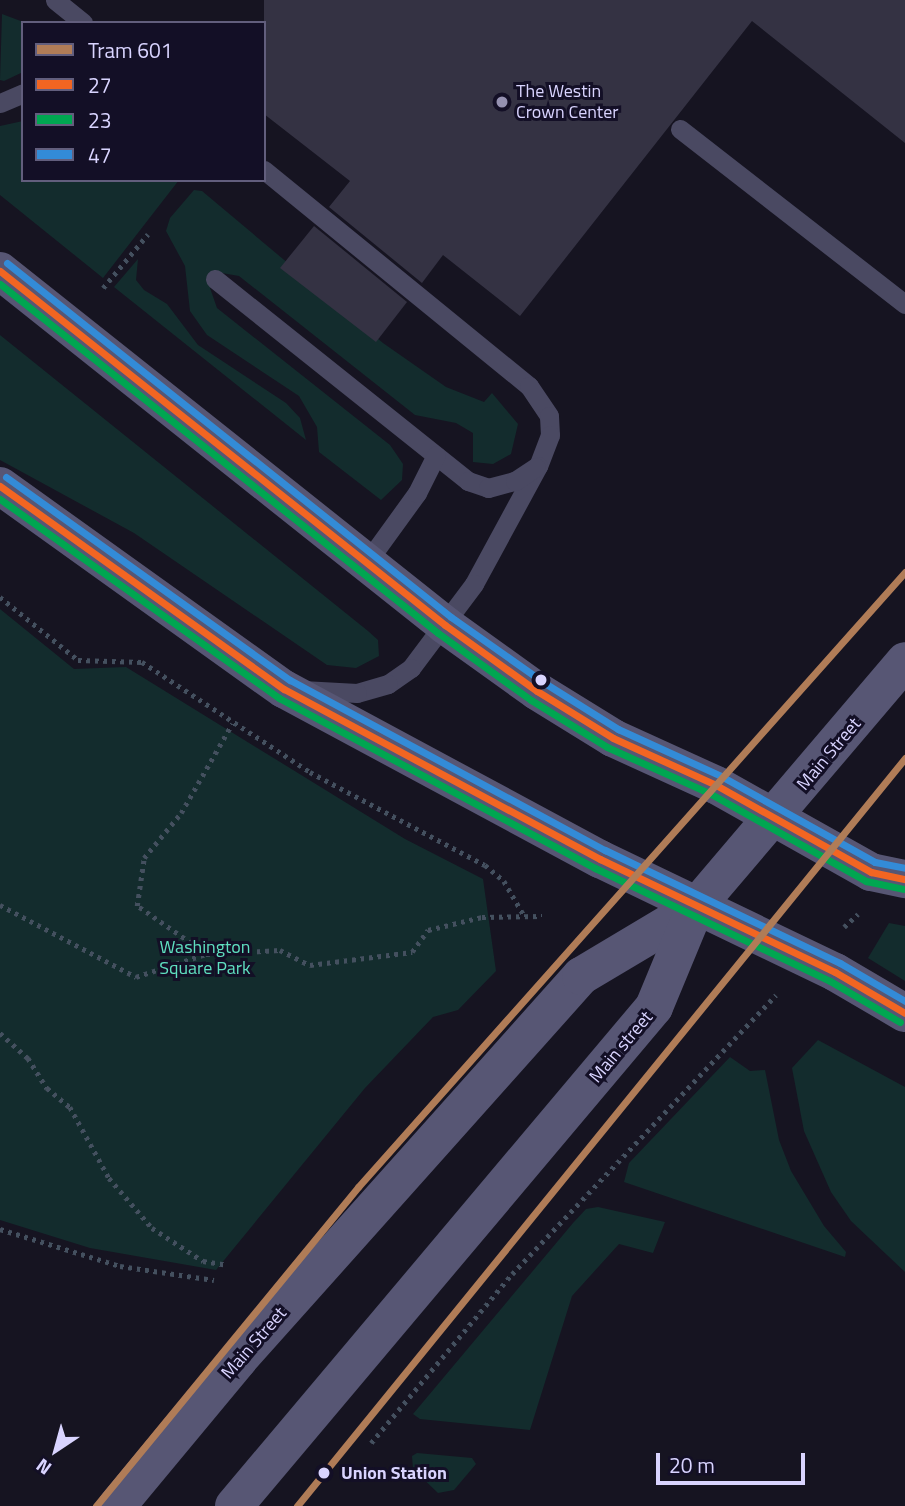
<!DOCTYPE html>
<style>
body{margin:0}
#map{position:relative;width:905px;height:1506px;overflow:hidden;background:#161421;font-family:"Titillium Web",sans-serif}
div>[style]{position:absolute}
.green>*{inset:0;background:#132c2d}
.building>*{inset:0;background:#343243}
.path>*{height:4.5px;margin-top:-2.25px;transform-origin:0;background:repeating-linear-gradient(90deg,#44505f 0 3.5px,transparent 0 8.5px)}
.service>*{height:19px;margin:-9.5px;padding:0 9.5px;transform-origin:9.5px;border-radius:9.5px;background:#4a4962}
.secondary>*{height:38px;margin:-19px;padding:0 19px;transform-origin:19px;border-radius:19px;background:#575674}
.bus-1>*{height:7px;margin:-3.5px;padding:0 3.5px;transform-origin:3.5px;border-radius:3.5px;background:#f26522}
.bus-2>*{height:7px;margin:-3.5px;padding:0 3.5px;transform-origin:3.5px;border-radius:3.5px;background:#00a651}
.bus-3>*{height:7px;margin:-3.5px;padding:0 3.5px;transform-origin:3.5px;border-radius:3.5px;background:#338bd7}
.tram-1>*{height:7px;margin:-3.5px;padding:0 3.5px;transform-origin:3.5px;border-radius:3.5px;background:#b07c57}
.dots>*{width:19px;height:19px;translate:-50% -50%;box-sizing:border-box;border:4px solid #130f26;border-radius:50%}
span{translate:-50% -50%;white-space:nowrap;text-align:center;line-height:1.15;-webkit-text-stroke:6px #130f26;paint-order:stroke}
.poi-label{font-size:18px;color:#d9d4ff}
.left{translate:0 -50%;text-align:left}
.street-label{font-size:18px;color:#d9d4ff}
.park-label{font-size:18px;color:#5fe0c0}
.stop-label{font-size:18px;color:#d9d4ff;font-weight:700}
.legend{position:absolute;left:21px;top:21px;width:245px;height:161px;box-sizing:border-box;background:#130f26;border:2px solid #625e7d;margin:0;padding:9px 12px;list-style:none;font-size:21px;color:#d9d4ff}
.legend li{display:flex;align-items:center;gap:14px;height:35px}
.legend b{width:35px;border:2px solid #625e7d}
.north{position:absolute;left:21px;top:1415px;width:70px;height:70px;-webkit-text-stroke:5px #130f26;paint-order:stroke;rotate:216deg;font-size:19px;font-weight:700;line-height:28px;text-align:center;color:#d9d4ff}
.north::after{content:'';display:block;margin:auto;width:24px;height:32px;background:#d9d4ff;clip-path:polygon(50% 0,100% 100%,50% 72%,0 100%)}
.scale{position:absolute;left:656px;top:1453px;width:149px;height:32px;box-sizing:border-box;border:4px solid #d9d4ff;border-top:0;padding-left:9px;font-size:21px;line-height:24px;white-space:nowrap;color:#d9d4ff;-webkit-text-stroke:5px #130f26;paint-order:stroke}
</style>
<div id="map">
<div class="green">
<div style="clip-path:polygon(2px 14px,26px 23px,23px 23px,23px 72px,4px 81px,0 80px)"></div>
<div style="clip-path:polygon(23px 121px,23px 180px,179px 180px,103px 278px,0 195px,0 126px)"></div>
<div style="clip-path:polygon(194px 190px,202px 191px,383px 343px,446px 387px,484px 402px,492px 393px,518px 424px,511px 454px,493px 464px,473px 462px,473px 433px,456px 423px,415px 415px,239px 276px,222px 273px,210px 288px,217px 308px,390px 445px,403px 464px,402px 480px,381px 500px,319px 452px,317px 427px,299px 396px,207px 335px,190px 311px,185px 266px,166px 231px,170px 218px)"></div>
<div style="clip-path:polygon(138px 259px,136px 280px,144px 290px,167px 304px,198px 345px,286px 403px,300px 418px,306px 440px,114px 287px)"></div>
<div style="clip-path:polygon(0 335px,368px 631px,378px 640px,379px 656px,356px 668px,327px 665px,134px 533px,0 460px)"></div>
<div style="clip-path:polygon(0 609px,74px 669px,126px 667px,405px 839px,483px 879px,496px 971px,458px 1010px,433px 1017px,365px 1088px,216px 1270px,90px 1248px,0 1220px)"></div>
<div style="clip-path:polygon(889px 923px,905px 926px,905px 981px,868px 958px)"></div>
<div style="clip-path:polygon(818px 1040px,905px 1087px,905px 1272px,851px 1221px,831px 1192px,804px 1131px,792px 1068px)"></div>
<div style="clip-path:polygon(730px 1057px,750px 1071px,765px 1070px,779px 1140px,791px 1171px,824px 1226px,846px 1252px,845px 1257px,624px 1182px,629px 1163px)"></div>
<div style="clip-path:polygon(598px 1207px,665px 1222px,653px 1253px,619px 1244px,572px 1296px,530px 1430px,420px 1419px,413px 1414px,573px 1223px,586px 1209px)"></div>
<div style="clip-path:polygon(417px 1453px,472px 1458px,476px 1464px,454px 1490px,438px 1493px,413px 1469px,412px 1456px)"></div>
</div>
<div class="building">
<div style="clip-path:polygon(264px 0,905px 0,905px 143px,752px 21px,520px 316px,443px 255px,422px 283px,329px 207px,350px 181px,264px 114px)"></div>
<div style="clip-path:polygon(314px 226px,407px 302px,376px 342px,280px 268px)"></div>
</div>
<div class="path">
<div style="left:103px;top:288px;width:70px;rotate:-50.2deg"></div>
<div style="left:0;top:597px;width:100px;rotate:38.9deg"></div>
<div style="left:78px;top:660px;width:64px;rotate:1.8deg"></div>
<div style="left:142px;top:662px;width:201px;rotate:33.2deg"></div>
<div style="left:310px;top:772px;width:198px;rotate:28deg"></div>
<div style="left:485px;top:865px;width:25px;rotate:40deg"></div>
<div style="left:504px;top:881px;width:42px;rotate:59.7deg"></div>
<div style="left:0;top:905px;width:154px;rotate:27.9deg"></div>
<div style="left:136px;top:977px;width:74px;rotate:-18.2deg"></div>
<div style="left:206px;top:954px;width:74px;rotate:-3.1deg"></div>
<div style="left:280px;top:950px;width:34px;rotate:27deg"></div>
<div style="left:310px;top:965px;width:103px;rotate:-7.3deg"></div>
<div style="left:412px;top:952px;width:27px;rotate:-54deg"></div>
<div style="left:428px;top:930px;width:56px;rotate:-13.5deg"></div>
<div style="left:482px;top:917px;width:60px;rotate:-1deg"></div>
<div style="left:844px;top:927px;width:19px;rotate:-43deg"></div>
<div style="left:205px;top:953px;width:83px;rotate:-145.3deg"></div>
<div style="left:137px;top:906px;width:49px;rotate:-81.7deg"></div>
<div style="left:144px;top:858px;width:58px;rotate:-50.6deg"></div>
<div style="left:181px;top:813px;width:103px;rotate:-60.2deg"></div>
<div style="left:0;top:1033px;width:38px;rotate:42deg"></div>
<div style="left:28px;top:1058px;width:36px;rotate:58deg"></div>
<div style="left:47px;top:1088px;width:30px;rotate:40deg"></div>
<div style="left:70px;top:1107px;width:81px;rotate:61.2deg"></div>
<div style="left:109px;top:1178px;width:66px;rotate:49.3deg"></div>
<div style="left:152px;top:1228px;width:61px;rotate:32.9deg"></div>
<div style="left:203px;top:1261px;width:24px;rotate:9deg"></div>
<div style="left:0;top:1229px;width:126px;rotate:17.1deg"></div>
<div style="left:120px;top:1266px;width:95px;rotate:8.5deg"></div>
<div style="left:371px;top:1443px;width:220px;rotate:-50.2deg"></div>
<div style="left:512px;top:1274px;width:384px;rotate:-46.6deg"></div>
</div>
<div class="service">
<div style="left:55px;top:0;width:36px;rotate:39deg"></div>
<div style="left:0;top:103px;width:25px;rotate:-23deg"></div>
<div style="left:680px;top:129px;width:285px;rotate:37.9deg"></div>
<div style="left:264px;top:170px;width:342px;rotate:39.2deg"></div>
<div style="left:529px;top:386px;width:36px;rotate:56deg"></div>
<div style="left:549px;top:416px;width:19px;rotate:87deg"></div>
<div style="left:550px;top:435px;width:33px;rotate:111deg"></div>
<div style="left:538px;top:466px;width:134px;rotate:118.5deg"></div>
<div style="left:474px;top:584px;width:105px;rotate:126.9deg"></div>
<div style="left:411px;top:668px;width:28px;rotate:145deg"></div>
<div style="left:388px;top:684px;width:32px;rotate:164deg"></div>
<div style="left:357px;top:693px;width:55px;rotate:-176.9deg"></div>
<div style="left:215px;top:279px;width:324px;rotate:38.6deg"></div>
<div style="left:468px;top:481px;width:21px;rotate:19deg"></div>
<div style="left:488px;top:488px;width:28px;rotate:-15deg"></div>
<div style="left:515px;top:481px;width:25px;rotate:-34deg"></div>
<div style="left:367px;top:562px;width:85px;rotate:-54.1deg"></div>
<div style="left:417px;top:493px;width:42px;rotate:-63.4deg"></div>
</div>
<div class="secondary">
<div style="left:0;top:271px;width:569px;rotate:38.5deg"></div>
<div style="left:445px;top:625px;width:113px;rotate:35.7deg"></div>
<div style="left:537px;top:691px;width:89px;rotate:31.7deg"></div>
<div style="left:613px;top:738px;width:113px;rotate:24.5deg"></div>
<div style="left:716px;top:785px;width:178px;rotate:29.3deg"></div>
<div style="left:871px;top:872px;width:35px;rotate:12deg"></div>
<div style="left:0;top:486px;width:349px;rotate:35.6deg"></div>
<div style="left:284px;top:689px;width:359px;rotate:28.3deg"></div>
<div style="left:600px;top:859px;width:261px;rotate:25.7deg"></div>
<div style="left:835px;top:972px;width:81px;rotate:30.4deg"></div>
<div style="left:117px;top:1506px;width:190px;rotate:-50.3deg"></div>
<div style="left:238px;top:1360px;width:515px;rotate:-48.23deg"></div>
<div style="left:581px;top:976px;width:133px;rotate:-30.8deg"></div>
<div style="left:695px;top:908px;width:324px;rotate:-49.6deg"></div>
<div style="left:234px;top:1506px;width:652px;rotate:-49.91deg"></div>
<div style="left:654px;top:1007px;width:107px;rotate:-67.5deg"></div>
</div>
<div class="bus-1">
<div style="left:0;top:271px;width:569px;rotate:38.5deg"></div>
<div style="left:445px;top:625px;width:113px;rotate:35.7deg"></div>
<div style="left:537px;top:691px;width:89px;rotate:31.7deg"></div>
<div style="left:613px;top:738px;width:113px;rotate:24.5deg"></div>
<div style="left:716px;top:785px;width:178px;rotate:29.3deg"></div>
<div style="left:871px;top:872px;width:35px;rotate:12deg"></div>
<div style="left:0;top:486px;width:349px;rotate:35.6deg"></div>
<div style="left:284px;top:689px;width:359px;rotate:28.3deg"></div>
<div style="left:600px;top:859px;width:261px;rotate:25.7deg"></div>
<div style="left:835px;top:972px;width:81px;rotate:30.4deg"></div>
</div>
<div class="bus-2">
<div style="left:0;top:284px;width:560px;rotate:38.55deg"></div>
<div style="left:438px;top:633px;width:115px;rotate:35.8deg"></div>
<div style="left:531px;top:700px;width:89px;rotate:31.7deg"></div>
<div style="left:607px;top:747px;width:114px;rotate:24.3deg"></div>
<div style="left:711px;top:794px;width:178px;rotate:29.3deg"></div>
<div style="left:866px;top:881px;width:38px;rotate:12deg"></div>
<div style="left:0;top:499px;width:343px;rotate:35.5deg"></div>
<div style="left:279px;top:698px;width:359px;rotate:28.3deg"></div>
<div style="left:595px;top:868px;width:261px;rotate:25.7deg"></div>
<div style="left:830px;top:981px;width:81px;rotate:30.4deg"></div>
</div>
<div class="bus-3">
<div style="left:7px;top:263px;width:568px;rotate:38.57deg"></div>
<div style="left:451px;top:617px;width:113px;rotate:35.2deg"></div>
<div style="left:543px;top:682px;width:89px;rotate:32.1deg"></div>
<div style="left:618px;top:729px;width:113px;rotate:24.5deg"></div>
<div style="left:721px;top:776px;width:176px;rotate:29.2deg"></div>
<div style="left:875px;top:862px;width:31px;rotate:11deg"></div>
<div style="left:6px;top:477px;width:349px;rotate:35.6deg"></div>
<div style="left:290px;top:680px;width:358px;rotate:28.4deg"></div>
<div style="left:605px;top:850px;width:261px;rotate:25.7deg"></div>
<div style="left:840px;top:963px;width:75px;rotate:30.3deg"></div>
</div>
<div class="tram-1">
<div style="left:96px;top:1506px;width:413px;rotate:-50.6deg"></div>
<div style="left:358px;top:1187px;width:823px;rotate:-48.35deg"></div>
<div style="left:297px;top:1506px;width:964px;rotate:-50.89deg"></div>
</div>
<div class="dots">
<div style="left:502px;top:102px;background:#9591b1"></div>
<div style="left:541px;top:680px;background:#d9d4ff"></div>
<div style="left:324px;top:1473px;background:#d9d4ff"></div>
</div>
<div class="poi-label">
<span class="left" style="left:516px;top:102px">The Westin<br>Crown Center</span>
</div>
<div class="street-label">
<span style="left:829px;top:754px;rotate:-50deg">Main Street</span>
<span style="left:621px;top:1047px;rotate:-50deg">Main street</span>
<span style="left:254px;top:1343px;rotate:-49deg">Main Street</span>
</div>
<div class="park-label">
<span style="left:205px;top:958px">Washington<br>Square Park</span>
</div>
<div class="stop-label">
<span class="left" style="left:341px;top:1473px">Union Station</span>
</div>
<ul class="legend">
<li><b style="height:9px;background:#b07c57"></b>Tram 601</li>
<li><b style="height:9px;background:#f26522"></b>27</li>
<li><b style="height:9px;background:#00a651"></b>23</li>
<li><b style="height:9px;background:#338bd7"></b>47</li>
</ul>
<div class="north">N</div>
<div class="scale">20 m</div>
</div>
